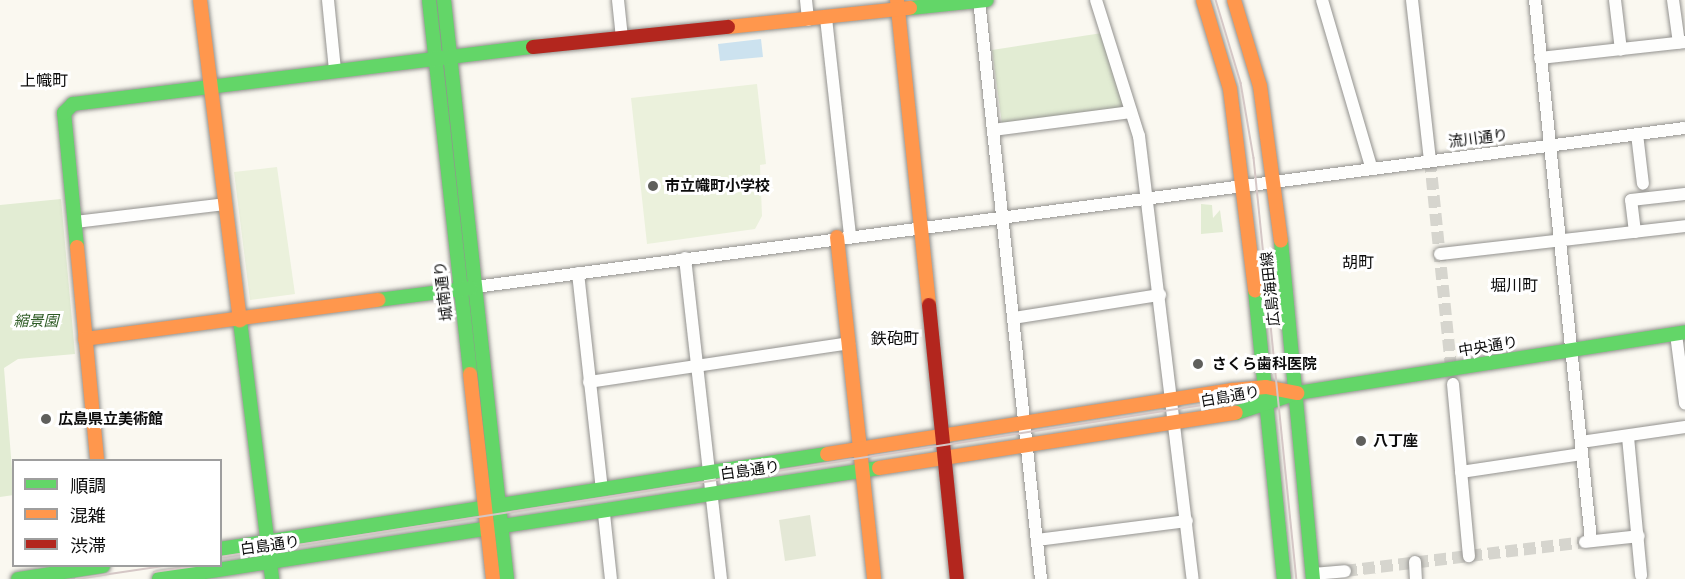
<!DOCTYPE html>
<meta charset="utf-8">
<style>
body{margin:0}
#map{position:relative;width:1685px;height:579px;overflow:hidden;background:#faf8f0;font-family:Lora,"Noto Sans JP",serif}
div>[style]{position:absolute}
.green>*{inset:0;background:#e2ecd3}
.cemetery>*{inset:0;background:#e4e8d6}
.pitch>*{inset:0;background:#ebf1dc}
.water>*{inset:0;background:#cce2ef}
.street-tunnel>*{height:12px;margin-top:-6px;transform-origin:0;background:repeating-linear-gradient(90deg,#d6d5ce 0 12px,transparent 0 18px)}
.roads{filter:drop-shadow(0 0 2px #93928f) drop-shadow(0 0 2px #93928f)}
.street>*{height:12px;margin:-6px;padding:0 6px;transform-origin:6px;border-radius:6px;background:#fefefd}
.fast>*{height:14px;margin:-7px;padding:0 7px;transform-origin:7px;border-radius:7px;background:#63d668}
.slow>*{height:14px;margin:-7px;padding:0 7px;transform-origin:7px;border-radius:7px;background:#ff974d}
.jam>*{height:14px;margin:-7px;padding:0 7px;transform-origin:7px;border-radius:7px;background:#b3261e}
.tram>*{height:1.5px;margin:-0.75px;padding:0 0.75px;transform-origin:0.75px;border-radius:0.75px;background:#d5c7c6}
.dots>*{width:16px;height:16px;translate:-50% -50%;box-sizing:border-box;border:3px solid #fff;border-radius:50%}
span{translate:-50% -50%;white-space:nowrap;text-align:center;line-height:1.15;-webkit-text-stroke:6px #fff;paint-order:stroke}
.street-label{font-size:15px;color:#0c0c0c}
.poi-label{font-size:15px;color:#0c0c0c;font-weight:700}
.left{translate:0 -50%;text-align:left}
.park-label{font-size:15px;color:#2e5b25;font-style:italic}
.neighbourhood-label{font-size:16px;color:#0c0c0c}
.legend{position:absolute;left:12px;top:459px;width:210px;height:108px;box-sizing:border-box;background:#fff;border:2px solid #9e9e9e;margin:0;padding:8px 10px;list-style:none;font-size:18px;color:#0c0c0c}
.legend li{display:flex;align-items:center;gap:12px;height:30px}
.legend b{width:30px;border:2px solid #9e9e9e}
</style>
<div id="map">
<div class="green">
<div style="clip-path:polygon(1102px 33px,1123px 103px,1120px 109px,1002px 124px,992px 50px)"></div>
<div style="clip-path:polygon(61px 199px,75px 354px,18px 359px,4px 368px,14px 495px,0 497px,0 205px)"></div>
<div style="clip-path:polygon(1201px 204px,1212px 205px,1213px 218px,1220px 210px,1223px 232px,1201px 234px)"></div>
</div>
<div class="cemetery">
<div style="clip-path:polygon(810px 515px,816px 556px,785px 561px,779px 520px)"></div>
</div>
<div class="pitch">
<div style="clip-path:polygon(757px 84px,766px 164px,760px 165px,762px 216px,755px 229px,647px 244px,631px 98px)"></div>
<div style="clip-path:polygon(277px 167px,295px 294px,250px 300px,234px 172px)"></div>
</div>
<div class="water">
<div style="clip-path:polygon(761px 39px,763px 57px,720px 61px,718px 44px)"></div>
</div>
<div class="street-tunnel">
<div style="left:1430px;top:160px;width:217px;rotate:84.2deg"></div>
<div style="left:1345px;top:571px;width:242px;rotate:-6.9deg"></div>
</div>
<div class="roads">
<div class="street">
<div style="left:328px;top:0;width:70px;rotate:84.3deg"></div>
<div style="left:618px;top:0;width:38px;rotate:84deg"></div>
<div style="left:806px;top:0;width:20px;rotate:84deg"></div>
<div style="left:979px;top:0;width:582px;rotate:83.89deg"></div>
<div style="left:1096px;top:0;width:143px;rotate:72.5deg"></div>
<div style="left:1139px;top:136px;width:446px;rotate:83.1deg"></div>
<div style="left:1322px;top:0;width:174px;rotate:73.6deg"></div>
<div style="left:1412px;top:0;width:161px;rotate:83.6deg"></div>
<div style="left:1535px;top:0;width:543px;rotate:84.08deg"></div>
<div style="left:1615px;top:0;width:50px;rotate:83.2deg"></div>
<div style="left:1673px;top:0;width:43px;rotate:82.1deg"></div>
<div style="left:826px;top:18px;width:218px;rotate:83.7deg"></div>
<div style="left:1540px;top:58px;width:146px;rotate:-6.3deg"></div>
<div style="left:993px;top:130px;width:139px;rotate:-7.4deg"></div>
<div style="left:1637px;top:134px;width:50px;rotate:83.2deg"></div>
<div style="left:75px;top:222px;width:151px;rotate:-6.8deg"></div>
<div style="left:1635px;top:232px;width:32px;rotate:-97deg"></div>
<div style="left:1631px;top:200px;width:54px;rotate:-6.3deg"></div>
<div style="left:1440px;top:254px;width:247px;rotate:-6.5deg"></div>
<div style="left:685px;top:258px;width:323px;rotate:83.6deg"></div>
<div style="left:578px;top:273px;width:217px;rotate:83.7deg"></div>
<div style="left:475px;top:287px;width:1220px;rotate:-7.49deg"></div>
<div style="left:1014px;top:318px;width:148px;rotate:-9deg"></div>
<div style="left:1676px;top:334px;width:70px;rotate:82.6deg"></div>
<div style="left:589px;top:382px;width:263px;rotate:-8.5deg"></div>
<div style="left:1453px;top:384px;width:173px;rotate:84.7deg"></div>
<div style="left:1628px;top:437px;width:139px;rotate:84.6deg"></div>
<div style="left:1581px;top:442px;width:105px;rotate:-8.2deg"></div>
<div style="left:1461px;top:472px;width:122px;rotate:-8.5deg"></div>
<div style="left:604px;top:514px;width:65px;rotate:83.9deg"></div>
<div style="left:1037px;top:540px;width:151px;rotate:-7.2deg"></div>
<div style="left:1585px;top:542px;width:54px;rotate:-6.3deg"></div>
<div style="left:1415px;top:562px;width:17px;rotate:87deg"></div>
<div style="left:1313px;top:574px;width:32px;rotate:-5deg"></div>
</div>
<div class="fast">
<div style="left:429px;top:0;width:376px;rotate:83.7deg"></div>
<div style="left:444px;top:0;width:582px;rotate:83.79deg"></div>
<div style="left:910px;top:8px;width:77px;rotate:-5.9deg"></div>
<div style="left:1281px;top:241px;width:340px;rotate:84.6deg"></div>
<div style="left:77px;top:247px;width:135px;rotate:-95.5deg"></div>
<div style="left:64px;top:113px;width:13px;rotate:-45deg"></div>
<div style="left:73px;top:104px;width:464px;rotate:-7.1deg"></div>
<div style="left:1255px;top:290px;width:290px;rotate:84.3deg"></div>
<div style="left:378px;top:300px;width:93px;rotate:-7.4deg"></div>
<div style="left:240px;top:321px;width:260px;rotate:82.9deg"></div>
<div style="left:1236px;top:413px;width:64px;rotate:-18.2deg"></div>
<div style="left:1297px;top:393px;width:393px;rotate:-8.9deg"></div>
<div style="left:220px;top:549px;width:614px;rotate:-8.9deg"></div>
<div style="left:18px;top:579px;width:86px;rotate:-8.7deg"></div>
<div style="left:159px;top:579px;width:729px;rotate:-8.76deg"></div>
</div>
<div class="slow">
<div style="left:200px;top:0;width:323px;rotate:82.9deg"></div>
<div style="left:897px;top:0;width:307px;rotate:84deg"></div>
<div style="left:1203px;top:0;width:93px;rotate:73.1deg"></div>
<div style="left:1230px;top:89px;width:203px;rotate:82.9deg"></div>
<div style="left:1234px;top:0;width:90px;rotate:73.2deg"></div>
<div style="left:1260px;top:86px;width:156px;rotate:82.3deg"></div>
<div style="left:728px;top:27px;width:183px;rotate:-6deg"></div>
<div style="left:837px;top:237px;width:344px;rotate:83.8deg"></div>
<div style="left:77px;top:247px;width:214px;rotate:84.6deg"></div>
<div style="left:85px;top:339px;width:296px;rotate:-7.6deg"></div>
<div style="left:470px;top:374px;width:206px;rotate:83.6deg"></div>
<div style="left:827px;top:454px;width:410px;rotate:-9deg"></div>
<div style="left:1232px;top:390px;width:34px;rotate:-5deg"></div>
<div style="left:1266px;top:387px;width:32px;rotate:11deg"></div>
<div style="left:879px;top:468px;width:361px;rotate:-8.8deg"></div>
</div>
<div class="jam">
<div style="left:533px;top:47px;width:196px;rotate:-5.9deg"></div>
<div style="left:929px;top:305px;width:275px;rotate:84.2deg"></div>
</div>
</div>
<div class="tram">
<div style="left:1216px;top:0;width:87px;rotate:73.2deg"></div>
<div style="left:1241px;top:83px;width:76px;rotate:80.2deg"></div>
<div style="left:1254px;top:158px;width:423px;rotate:84.2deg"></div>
<div style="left:220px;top:557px;width:1002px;rotate:-8.79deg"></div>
<div style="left:154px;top:572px;width:42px;rotate:-8.1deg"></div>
<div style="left:76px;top:579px;width:88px;rotate:-8.5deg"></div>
</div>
<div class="dots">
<div style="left:653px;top:186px;background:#5f5f5c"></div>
<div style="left:1198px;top:364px;background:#5f5f5c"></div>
<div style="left:46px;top:419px;background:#5f5f5c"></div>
<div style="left:1361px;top:441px;background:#5f5f5c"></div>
</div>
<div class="street-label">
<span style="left:1478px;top:138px;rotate:-7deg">流川通り</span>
<span style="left:1270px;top:289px;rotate:-96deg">広島海田線</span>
<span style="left:443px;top:291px;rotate:-97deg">城南通り</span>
<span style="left:1488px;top:346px;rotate:-9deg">中央通り</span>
<span style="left:1230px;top:396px;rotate:-10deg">白島通り</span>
<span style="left:750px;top:470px;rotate:-8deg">白島通り</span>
<span style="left:270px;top:545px;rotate:-8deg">白島通り</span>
</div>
<div class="poi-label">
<span class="left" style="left:665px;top:186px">市立幟町小学校</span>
<span class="left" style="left:1212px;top:364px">さくら歯科医院</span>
<span class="left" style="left:58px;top:419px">広島県立美術館</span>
<span class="left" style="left:1373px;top:441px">八丁座</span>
</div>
<div class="park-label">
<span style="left:36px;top:321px">縮景園</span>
</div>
<div class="neighbourhood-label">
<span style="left:44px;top:80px">上幟町</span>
<span style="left:1358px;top:262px">胡町</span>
<span style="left:1514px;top:285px">堀川町</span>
<span style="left:895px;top:338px">鉄砲町</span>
</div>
<ul class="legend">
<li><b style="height:8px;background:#63d668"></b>順調</li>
<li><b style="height:8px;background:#ff974d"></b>混雑</li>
<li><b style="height:8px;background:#b3261e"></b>渋滞</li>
</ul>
</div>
